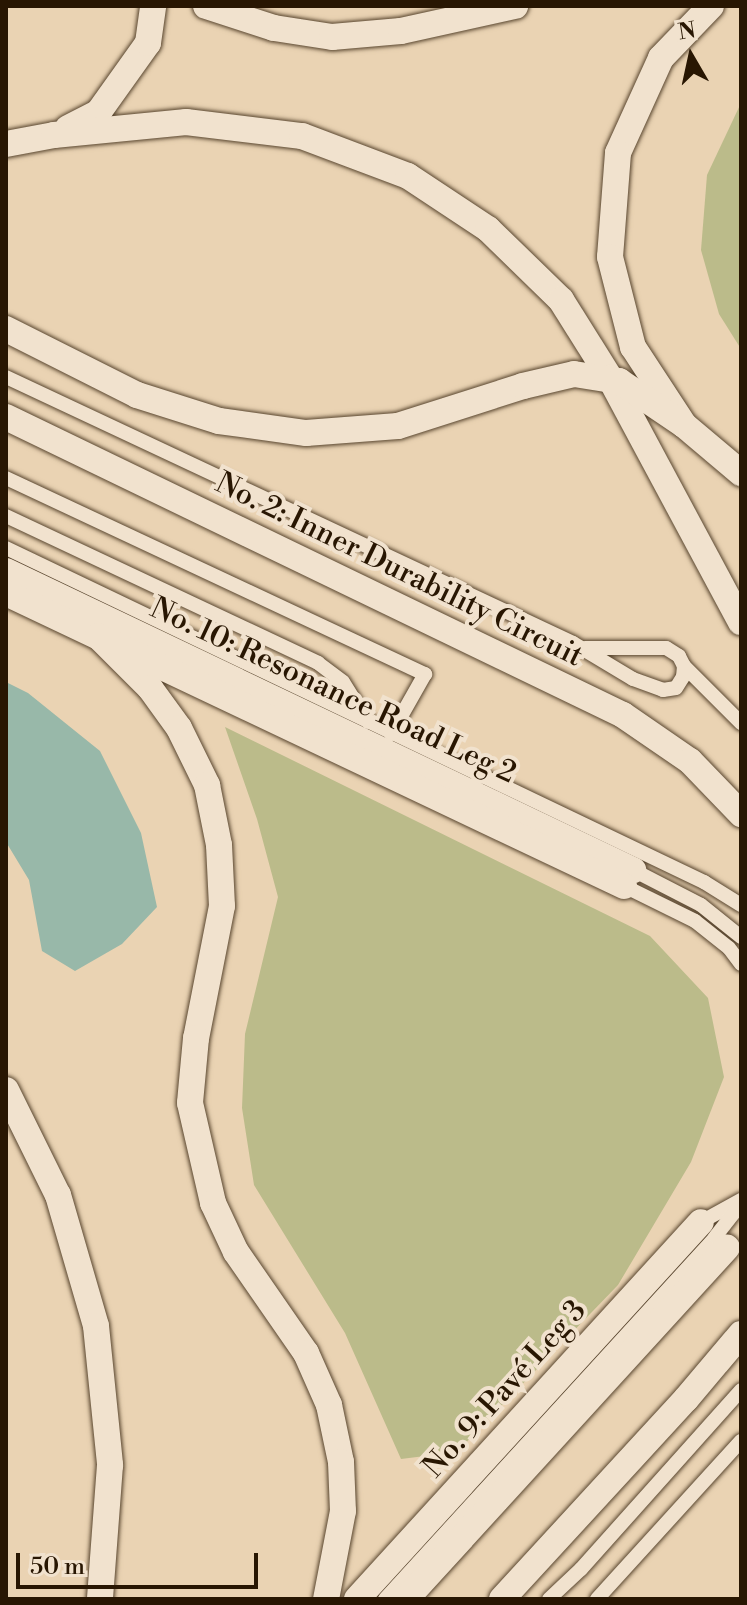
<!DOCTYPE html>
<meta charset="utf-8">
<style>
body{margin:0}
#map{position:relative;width:747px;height:1605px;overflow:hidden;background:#ead3b3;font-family:"Libre Bodoni",serif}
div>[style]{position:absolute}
.green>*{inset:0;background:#bbbb8a}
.water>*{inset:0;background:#98b8a9}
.roads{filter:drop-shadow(0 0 2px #58452e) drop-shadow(0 0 2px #58452e)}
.lane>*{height:14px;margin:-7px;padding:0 7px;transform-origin:7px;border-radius:7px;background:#f1e2ce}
.street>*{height:26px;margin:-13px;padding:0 13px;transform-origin:13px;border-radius:13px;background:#f1e2ce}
span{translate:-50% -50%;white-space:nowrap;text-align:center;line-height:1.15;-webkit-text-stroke:8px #f1e2ce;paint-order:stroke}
.street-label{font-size:30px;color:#281602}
.frame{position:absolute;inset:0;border:8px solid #281602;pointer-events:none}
.north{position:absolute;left:651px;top:16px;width:80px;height:80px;-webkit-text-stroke:6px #f1e2ce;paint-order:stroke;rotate:351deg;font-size:22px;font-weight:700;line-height:32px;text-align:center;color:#281602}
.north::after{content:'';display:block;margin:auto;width:28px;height:36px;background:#281602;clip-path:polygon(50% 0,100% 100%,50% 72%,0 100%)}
.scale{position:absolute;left:16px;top:1553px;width:242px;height:36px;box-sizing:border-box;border:4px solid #281602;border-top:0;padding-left:10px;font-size:24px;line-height:28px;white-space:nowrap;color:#281602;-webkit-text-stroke:6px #f1e2ce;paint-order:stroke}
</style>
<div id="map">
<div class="green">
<div style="clip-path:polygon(741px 103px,741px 349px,719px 314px,701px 250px,707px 175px)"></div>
<div style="clip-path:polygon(225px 727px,650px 936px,708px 998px,724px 1077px,691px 1162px,618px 1285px,457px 1452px,401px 1459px,345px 1333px,254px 1185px,242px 1108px,245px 1034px,278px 897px,257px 819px)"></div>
</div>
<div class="water">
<div style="clip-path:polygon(6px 682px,28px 693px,100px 751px,141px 833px,157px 907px,122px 944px,75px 971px,42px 951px,29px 880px,6px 842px)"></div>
</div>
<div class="roads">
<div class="lane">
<div style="left:6px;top:377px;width:626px;rotate:25.13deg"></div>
<div style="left:573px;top:643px;width:70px;rotate:31deg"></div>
<div style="left:633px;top:679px;width:32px;rotate:20deg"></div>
<div style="left:663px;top:690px;width:13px;rotate:-9deg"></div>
<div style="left:676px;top:688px;width:13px;rotate:-58deg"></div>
<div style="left:683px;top:677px;width:11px;rotate:-85deg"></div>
<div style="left:684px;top:666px;width:11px;rotate:-117deg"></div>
<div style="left:679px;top:656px;width:15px;rotate:-148deg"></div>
<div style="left:666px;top:648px;width:81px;rotate:180deg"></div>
<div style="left:6px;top:478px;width:463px;rotate:25.1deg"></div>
<div style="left:425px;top:674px;width:69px;rotate:119.5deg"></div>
<div style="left:6px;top:516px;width:345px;rotate:25.2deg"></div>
<div style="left:318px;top:663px;width:31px;rotate:37deg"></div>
<div style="left:343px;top:682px;width:47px;rotate:58deg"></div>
<div style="left:6px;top:548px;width:774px;rotate:25.57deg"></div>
<div style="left:704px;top:882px;width:44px;rotate:31.9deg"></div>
<div style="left:684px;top:666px;width:81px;rotate:45deg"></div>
<div style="left:633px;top:870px;width:76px;rotate:27.2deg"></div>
<div style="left:701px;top:905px;width:51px;rotate:38.7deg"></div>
<div style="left:624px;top:886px;width:79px;rotate:26.2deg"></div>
<div style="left:695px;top:921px;width:43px;rotate:38.5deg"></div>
<div style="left:729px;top:948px;width:20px;rotate:53deg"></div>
<div style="left:701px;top:1222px;width:46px;rotate:-28.8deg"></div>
<div style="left:385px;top:1599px;width:490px;rotate:-47.6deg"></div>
<div style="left:715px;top:1237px;width:42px;rotate:-51.8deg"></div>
<div style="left:549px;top:1599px;width:44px;rotate:-43.2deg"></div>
<div style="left:581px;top:1569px;width:240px;rotate:-48.2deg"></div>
<div style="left:597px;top:1599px;width:214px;rotate:-47.7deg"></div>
</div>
<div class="street">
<div style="left:206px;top:6px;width:71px;rotate:17.9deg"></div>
<div style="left:274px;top:28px;width:59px;rotate:8.8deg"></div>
<div style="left:332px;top:37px;width:69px;rotate:-5deg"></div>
<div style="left:401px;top:31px;width:117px;rotate:-12.4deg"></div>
<div style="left:711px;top:6px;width:72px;rotate:133.9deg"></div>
<div style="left:661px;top:58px;width:104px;rotate:114.4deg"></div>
<div style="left:618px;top:153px;width:104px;rotate:94.4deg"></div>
<div style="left:610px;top:257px;width:93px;rotate:75.7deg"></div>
<div style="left:633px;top:347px;width:93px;rotate:56.8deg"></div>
<div style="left:684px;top:425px;width:75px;rotate:40.1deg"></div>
<div style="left:68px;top:128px;width:34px;rotate:-27deg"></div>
<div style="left:98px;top:113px;width:86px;rotate:-54.5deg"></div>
<div style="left:148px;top:43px;width:37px;rotate:-82deg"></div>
<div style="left:6px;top:144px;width:49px;rotate:-10.6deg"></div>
<div style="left:54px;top:135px;width:133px;rotate:-5.6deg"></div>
<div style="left:186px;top:122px;width:117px;rotate:6.9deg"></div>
<div style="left:302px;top:136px;width:113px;rotate:20.7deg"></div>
<div style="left:408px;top:176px;width:96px;rotate:33.5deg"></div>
<div style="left:488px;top:229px;width:102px;rotate:44.2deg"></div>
<div style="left:561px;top:300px;width:92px;rotate:57.9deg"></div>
<div style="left:610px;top:378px;width:277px;rotate:61.8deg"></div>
<div style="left:6px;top:329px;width:147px;rotate:26.7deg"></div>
<div style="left:137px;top:395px;width:86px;rotate:17.6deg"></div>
<div style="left:219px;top:421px;width:88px;rotate:7.9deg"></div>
<div style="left:306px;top:433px;width:92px;rotate:-4.4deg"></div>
<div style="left:398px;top:426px;width:131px;rotate:-17.7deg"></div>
<div style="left:523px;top:386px;width:52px;rotate:-13.2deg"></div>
<div style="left:574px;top:374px;width:46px;rotate:8.8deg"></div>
<div style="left:619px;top:381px;width:78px;rotate:34.1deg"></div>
<div style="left:6px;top:417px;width:685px;rotate:25.78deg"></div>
<div style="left:623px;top:715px;width:81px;rotate:34.5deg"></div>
<div style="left:690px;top:761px;width:74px;rotate:46.1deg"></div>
<div style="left:6px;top:571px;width:695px;rotate:25.5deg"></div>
<div style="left:6px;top:593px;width:684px;rotate:25.37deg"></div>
<div style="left:98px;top:636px;width:74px;rotate:45deg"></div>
<div style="left:150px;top:688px;width:49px;rotate:54.1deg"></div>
<div style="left:179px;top:728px;width:64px;rotate:63.8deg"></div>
<div style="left:207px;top:785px;width:61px;rotate:78.7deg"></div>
<div style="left:219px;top:845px;width:61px;rotate:87.2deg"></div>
<div style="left:222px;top:906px;width:135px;rotate:101.1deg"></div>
<div style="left:196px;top:1038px;width:65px;rotate:95.3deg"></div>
<div style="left:190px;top:1103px;width:103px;rotate:77deg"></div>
<div style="left:213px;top:1203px;width:54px;rotate:64.9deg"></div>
<div style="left:236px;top:1252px;width:123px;rotate:55.3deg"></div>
<div style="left:306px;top:1353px;width:57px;rotate:66.1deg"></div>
<div style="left:329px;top:1405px;width:58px;rotate:78.1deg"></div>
<div style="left:341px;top:1462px;width:49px;rotate:87.7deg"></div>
<div style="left:343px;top:1511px;width:90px;rotate:100.9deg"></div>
<div style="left:6px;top:1090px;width:117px;rotate:63.7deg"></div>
<div style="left:58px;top:1195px;width:136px;rotate:73.8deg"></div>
<div style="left:96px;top:1326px;width:140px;rotate:84.2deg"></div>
<div style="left:110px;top:1465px;width:134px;rotate:94.3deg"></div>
<div style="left:357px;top:1599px;width:510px;rotate:-47.62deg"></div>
<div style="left:406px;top:1599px;width:476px;rotate:-47.6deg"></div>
<div style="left:502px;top:1599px;width:272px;rotate:-47.4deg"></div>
<div style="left:686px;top:1399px;width:85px;rotate:-49.8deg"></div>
</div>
</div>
<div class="street-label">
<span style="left:399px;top:570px;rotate:26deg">No. 2: Inner Durability Circuit</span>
<span style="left:333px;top:691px;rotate:25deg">No. 10: Resonance Road Leg 2</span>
<span style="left:505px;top:1389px;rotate:-48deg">No. 9: Pavé Leg 3</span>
</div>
<div class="frame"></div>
<div class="north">N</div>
<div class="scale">50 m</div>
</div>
